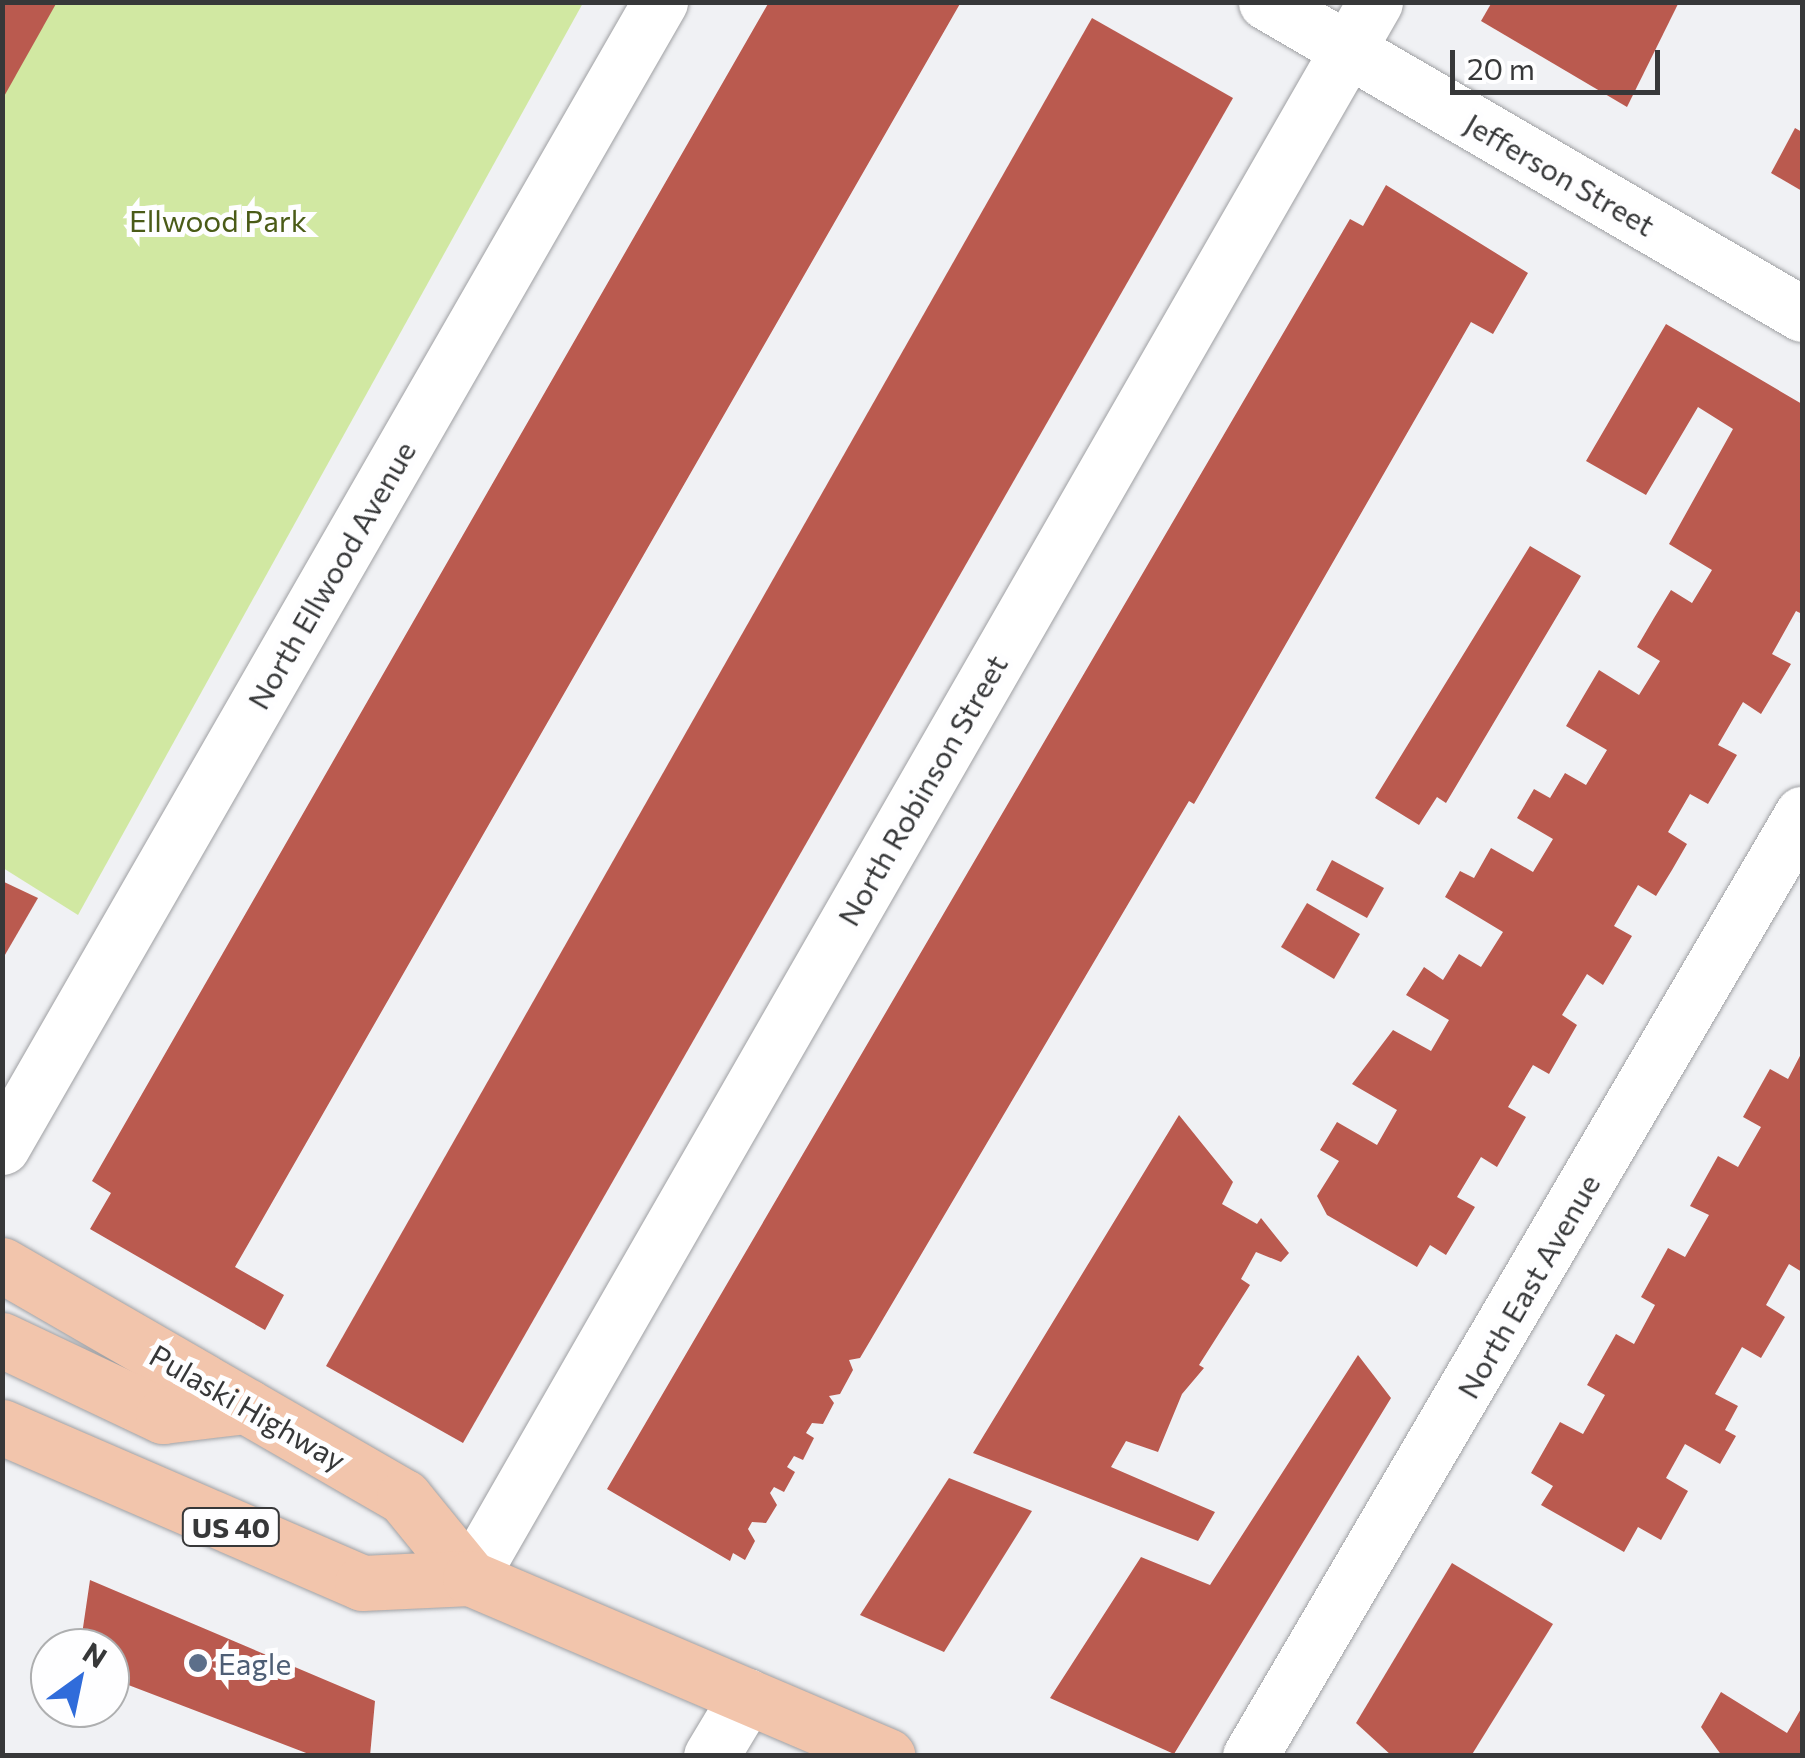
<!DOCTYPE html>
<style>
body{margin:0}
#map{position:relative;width:1805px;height:1758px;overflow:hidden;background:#f0f1f4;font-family:Commissioner,sans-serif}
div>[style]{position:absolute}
.green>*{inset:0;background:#d1e8a2}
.building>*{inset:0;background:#ba5a4f}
.roads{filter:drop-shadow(0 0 2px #9fa0a3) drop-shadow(0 0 2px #9fa0a3)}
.minor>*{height:55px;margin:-27.5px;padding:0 27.5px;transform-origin:27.5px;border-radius:27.5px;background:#fff}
.major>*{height:55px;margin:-27.5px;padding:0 27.5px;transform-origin:27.5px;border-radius:27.5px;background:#f2c5ac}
.dots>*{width:28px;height:28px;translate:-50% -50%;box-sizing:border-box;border:5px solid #fefeff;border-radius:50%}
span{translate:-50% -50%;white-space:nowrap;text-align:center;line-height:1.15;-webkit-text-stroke:10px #fefeff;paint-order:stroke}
.shield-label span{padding:2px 8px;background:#fefeff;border:2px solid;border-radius:8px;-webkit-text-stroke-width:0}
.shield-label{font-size:28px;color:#373839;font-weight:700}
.street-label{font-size:30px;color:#373839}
.park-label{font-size:30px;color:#4a5b17}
.service-label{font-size:30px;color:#4e5e75}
.left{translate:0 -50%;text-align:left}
.frame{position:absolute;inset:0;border:5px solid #373839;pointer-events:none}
.north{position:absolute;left:30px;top:1628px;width:100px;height:100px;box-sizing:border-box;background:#fefeff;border:2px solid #aeafb0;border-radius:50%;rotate:33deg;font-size:28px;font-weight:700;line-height:40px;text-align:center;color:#373839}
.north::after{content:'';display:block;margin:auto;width:35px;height:45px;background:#306cda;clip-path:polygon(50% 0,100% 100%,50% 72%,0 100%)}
.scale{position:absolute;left:1450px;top:50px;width:210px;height:45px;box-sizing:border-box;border:5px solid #373839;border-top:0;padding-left:12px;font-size:30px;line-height:35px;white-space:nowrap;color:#373839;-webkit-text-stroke:8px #fefeff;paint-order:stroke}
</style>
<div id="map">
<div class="green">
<div style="clip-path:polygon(2px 3px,583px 3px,78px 915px,3px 868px)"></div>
</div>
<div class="building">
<div style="clip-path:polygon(2px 2px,57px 2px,2px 100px)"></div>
<div style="clip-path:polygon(769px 2px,961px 2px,235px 1267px,284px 1295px,265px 1330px,90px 1229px,111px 1193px,92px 1181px)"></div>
<div style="clip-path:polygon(1492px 2px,1679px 2px,1627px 107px,1481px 21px)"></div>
<div style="clip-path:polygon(1092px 18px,1233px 98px,463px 1443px,326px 1366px)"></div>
<div style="clip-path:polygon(1795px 128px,1802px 132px,1802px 191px,1771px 173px)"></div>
<div style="clip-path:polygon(1386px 185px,1528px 273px,1493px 334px,1471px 322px,1194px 804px,1189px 801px,860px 1358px,849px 1360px,853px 1370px,840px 1394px,829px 1396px,834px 1403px,823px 1424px,812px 1423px,806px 1433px,814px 1438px,803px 1460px,794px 1456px,787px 1467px,795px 1472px,784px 1492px,774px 1487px,770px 1493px,777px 1505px,766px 1523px,752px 1522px,748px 1529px,755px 1541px,745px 1560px,733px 1553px,730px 1561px,607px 1489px,1350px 219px,1363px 226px)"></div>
<div style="clip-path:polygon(1666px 324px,1802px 404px,1802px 614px,1796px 611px,1772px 654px,1791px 664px,1761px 714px,1743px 702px,1718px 745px,1737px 755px,1708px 804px,1690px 794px,1668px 832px,1687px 844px,1672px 870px,1656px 896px,1638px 885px,1614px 926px,1632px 936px,1603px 985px,1587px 974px,1562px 1015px,1577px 1025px,1549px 1074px,1533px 1065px,1508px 1107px,1526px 1117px,1497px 1167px,1481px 1157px,1457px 1197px,1475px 1207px,1446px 1255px,1430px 1245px,1417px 1267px,1327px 1215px,1317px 1196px,1339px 1161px,1320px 1150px,1337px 1122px,1377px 1145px,1397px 1110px,1352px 1084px,1393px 1030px,1431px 1051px,1449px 1020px,1406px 995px,1424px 967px,1443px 980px,1459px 954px,1481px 967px,1503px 932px,1445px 897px,1460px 871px,1474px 878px,1491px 848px,1533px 872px,1553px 839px,1517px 818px,1534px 789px,1550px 798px,1565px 773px,1586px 785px,1607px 750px,1566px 726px,1583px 697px,1599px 670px,1639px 695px,1660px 661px,1637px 647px,1654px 618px,1671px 590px,1692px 603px,1712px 570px,1669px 544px,1733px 429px,1698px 407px,1646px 495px,1586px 461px)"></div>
<div style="clip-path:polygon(1530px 546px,1581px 576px,1446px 803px,1437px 797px,1419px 825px,1375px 798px)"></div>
<div style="clip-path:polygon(1332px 860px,1384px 888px,1367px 918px,1316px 890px)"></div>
<div style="clip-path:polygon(2px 881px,38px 898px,2px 960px)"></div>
<div style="clip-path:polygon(1307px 903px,1360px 934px,1334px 979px,1281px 947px)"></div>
<div style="clip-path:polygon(1802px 1052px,1802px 1272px,1789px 1264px,1766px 1305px,1785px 1317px,1761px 1358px,1742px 1347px,1715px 1394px,1738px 1406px,1725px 1430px,1736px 1436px,1720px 1464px,1685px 1444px,1666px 1478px,1688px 1491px,1661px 1540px,1638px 1527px,1624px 1552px,1541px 1505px,1553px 1486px,1531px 1473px,1560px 1422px,1583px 1434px,1605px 1395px,1587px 1385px,1616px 1334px,1634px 1344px,1655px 1305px,1641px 1297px,1668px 1248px,1685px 1257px,1709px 1215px,1690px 1206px,1718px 1156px,1738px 1167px,1761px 1127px,1743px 1117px,1770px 1069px,1788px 1079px)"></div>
<div style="clip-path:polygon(1179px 1115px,1233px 1182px,1222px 1204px,1257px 1224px,1261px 1218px,1289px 1253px,1281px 1262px,1256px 1252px,1241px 1279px,1250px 1285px,1199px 1365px,1204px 1368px,1182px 1394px,1158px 1452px,1126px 1441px,1111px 1467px,1215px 1512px,1198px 1541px,973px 1453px)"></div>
<div style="clip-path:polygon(1358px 1355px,1391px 1398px,1174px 1754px,1050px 1698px,1141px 1557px,1210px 1585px)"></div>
<div style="clip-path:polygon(949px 1478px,1032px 1511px,944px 1652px,860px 1615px)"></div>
<div style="clip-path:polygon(1452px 1563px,1553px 1624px,1471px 1756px,1392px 1756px,1356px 1723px)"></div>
<div style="clip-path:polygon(90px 1580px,375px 1701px,370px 1756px,314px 1756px,110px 1678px,110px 1648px,80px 1648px)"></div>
<div style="clip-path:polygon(1721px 1692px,1787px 1733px,1802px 1707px,1802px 1756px,1722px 1756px,1701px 1727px)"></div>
</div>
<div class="roads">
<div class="minor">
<div style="left:1266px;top:2px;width:620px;rotate:30.2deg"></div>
<div style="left:2px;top:1147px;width:1321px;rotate:-60.12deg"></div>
<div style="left:470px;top:1578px;width:1817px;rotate:-60.13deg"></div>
<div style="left:711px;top:1756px;width:70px;rotate:-59deg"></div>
<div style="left:1250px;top:1756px;width:1092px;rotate:-59.63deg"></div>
</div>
<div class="major">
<div style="left:2px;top:1265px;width:464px;rotate:30deg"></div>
<div style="left:404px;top:1497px;width:104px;rotate:50.8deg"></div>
<div style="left:2px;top:1340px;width:178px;rotate:25.3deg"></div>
<div style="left:163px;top:1416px;width:84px;rotate:-6.9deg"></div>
<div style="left:2px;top:1427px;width:392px;rotate:23.4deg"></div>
<div style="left:362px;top:1583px;width:108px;rotate:-2.7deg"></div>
<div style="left:470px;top:1578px;width:454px;rotate:23.1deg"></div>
</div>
</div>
<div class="dots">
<div style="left:198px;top:1663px;background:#5c6f8a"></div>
</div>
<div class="shield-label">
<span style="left:231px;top:1527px">US 40</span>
</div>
<div class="street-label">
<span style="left:1560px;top:174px;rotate:30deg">Jefferson Street</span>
<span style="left:331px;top:575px;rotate:-60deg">North Ellwood Avenue</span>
<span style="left:922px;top:790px;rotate:-60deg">North Robinson Street</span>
<span style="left:1528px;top:1286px;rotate:-60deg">North East Avenue</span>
<span style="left:248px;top:1407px;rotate:30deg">Pulaski Highway</span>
</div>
<div class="park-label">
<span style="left:218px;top:220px">Ellwood Park</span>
</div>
<div class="service-label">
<span class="left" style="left:218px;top:1663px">Eagle</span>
</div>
<div class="frame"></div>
<div class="north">N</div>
<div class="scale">20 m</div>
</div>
